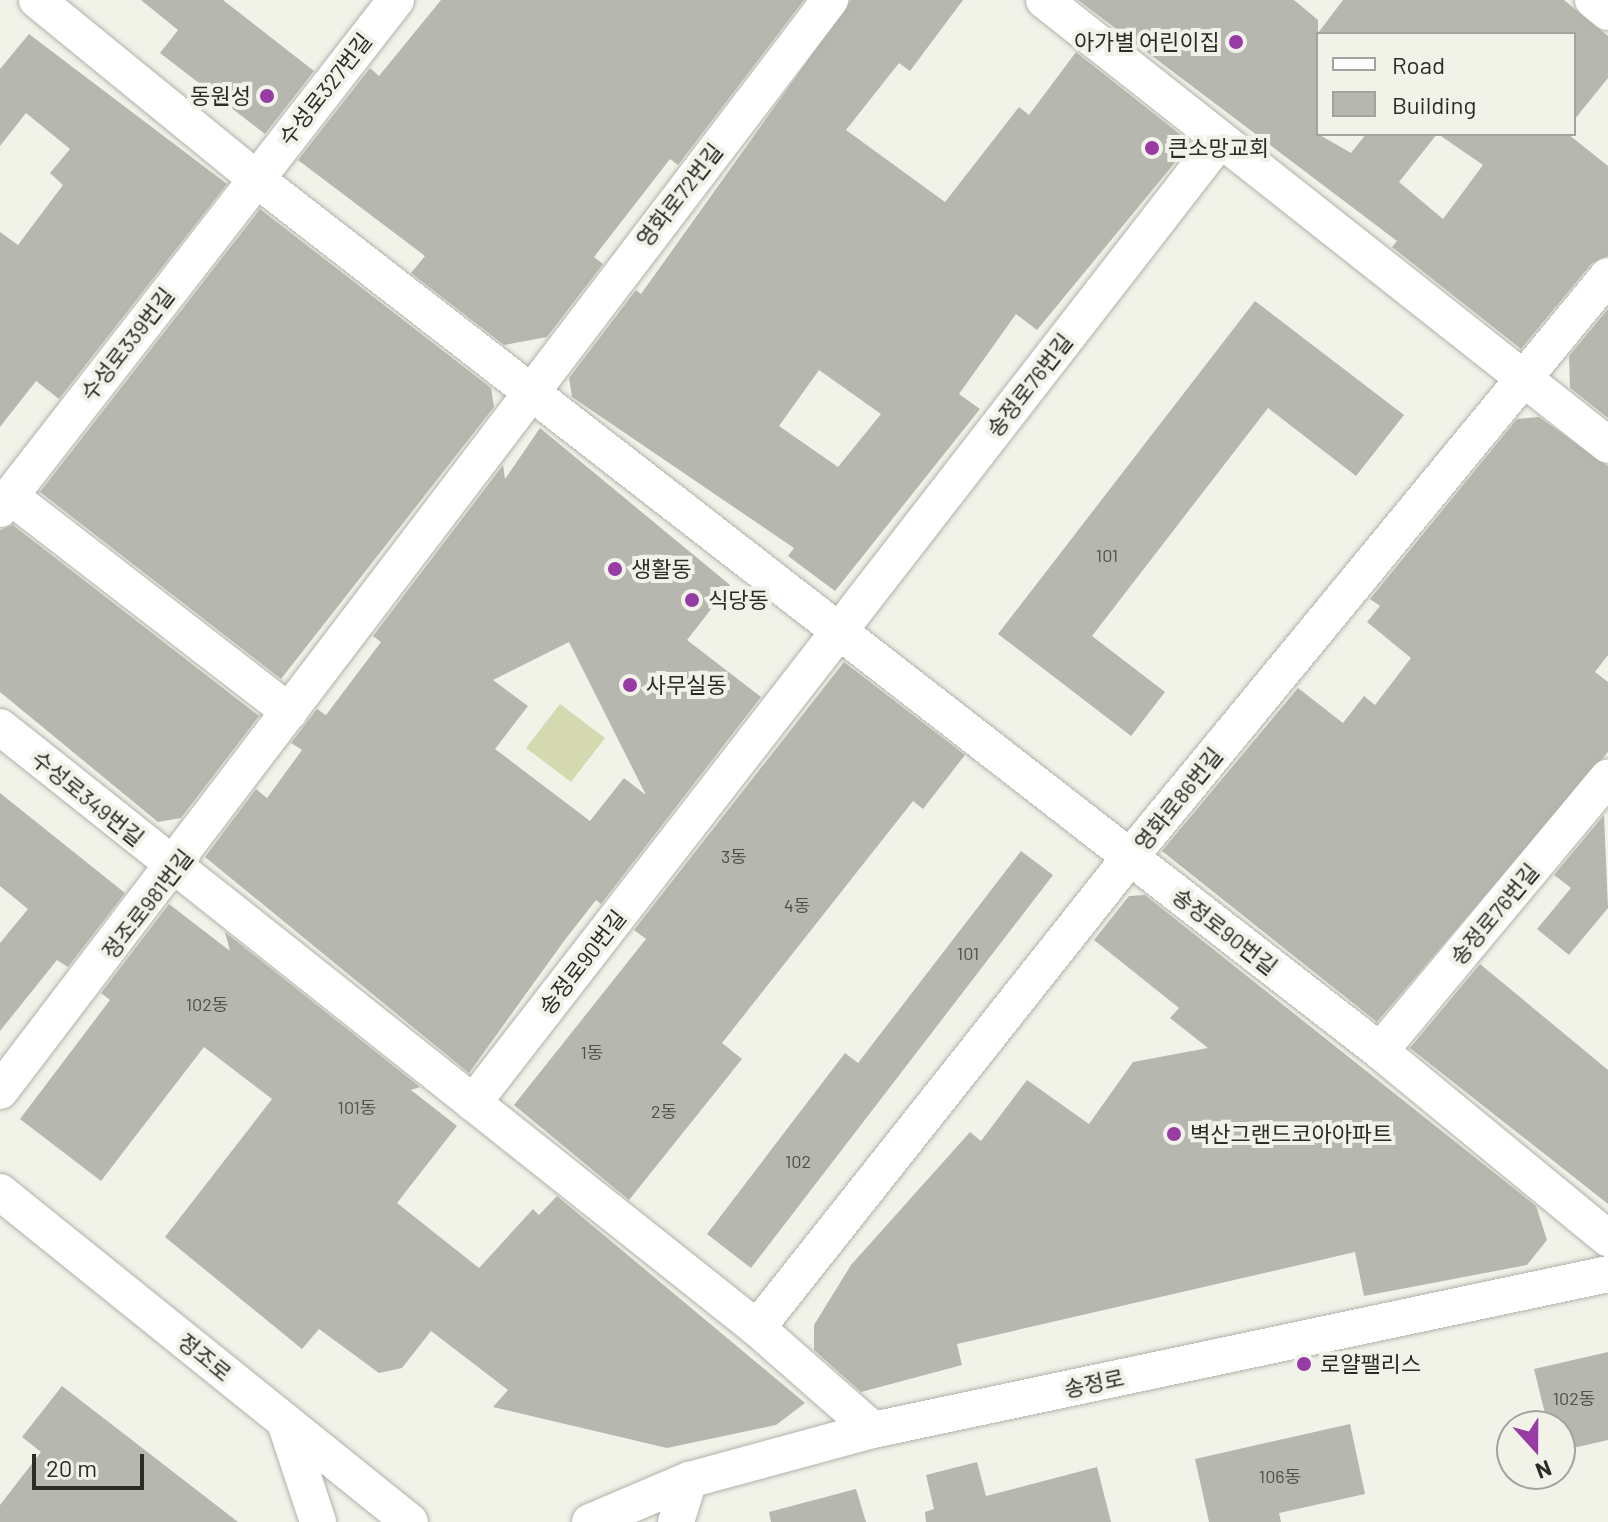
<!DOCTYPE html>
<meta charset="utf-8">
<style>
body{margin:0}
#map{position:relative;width:1608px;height:1522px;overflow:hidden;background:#f1f3e9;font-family:Barlow,"Noto Sans KR",sans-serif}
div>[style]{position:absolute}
.green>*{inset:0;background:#d5d9af}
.building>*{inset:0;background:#b6b7ae}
.roads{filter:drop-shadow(0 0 2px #b1b2a9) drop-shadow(0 0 2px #b1b2a9)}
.minor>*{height:36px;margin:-18px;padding:0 18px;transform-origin:18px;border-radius:18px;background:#fff}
.dots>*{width:22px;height:22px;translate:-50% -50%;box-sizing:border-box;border:4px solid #f1f3e9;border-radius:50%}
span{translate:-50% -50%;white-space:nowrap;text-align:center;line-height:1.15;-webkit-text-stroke:8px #f1f3e9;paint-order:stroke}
.number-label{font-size:18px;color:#4e4e4a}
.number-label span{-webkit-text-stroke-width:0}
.poi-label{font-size:22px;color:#2b2b28}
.right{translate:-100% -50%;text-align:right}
.left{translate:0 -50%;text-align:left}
.street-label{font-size:22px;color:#2b2b28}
.legend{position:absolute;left:1316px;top:32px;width:260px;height:104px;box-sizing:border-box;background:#f1f3e9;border:2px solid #a2a39c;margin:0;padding:10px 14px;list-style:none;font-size:24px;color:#2b2b28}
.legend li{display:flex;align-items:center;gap:16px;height:40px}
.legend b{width:40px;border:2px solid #a2a39c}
.north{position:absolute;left:1496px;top:1410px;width:80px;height:80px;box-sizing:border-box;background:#f1f3e9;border:2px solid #a2a39c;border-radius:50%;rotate:159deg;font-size:22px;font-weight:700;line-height:32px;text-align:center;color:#2b2b28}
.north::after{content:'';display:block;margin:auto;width:28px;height:36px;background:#983ba5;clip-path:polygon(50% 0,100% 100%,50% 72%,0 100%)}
.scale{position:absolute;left:32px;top:1454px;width:112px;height:36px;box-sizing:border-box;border:4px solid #2b2b28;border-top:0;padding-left:10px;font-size:24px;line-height:28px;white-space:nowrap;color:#2b2b28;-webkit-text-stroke:6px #f1f3e9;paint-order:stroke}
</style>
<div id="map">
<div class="green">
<div style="clip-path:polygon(560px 704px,605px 738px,571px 782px,526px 748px)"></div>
</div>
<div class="building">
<div style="clip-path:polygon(141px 0,223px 0,314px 71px,265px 134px,160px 53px,178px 30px)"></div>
<div style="clip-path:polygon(441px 0,804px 0,678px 165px,670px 159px,594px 257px,603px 264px,547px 337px,504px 345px,411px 273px,425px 256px,298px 160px,370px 68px,379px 76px)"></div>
<div style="clip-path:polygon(evenodd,851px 0,963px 0,910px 71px,899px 63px,846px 130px,945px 202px,1019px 107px,1029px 115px,1076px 52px,1191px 143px,1037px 330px,1016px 314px,959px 394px,980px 409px,835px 591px,788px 556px,794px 548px,572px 397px,569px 378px,636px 290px,641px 294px,851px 0,819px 370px,881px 414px,838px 467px,779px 426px,819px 370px)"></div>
<div style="clip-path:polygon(1078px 0,1294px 0,1318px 20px,1318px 33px,1343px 0,1564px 0,1608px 36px,1608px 78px,1574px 120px,1574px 34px,1318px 34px,1318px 134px,1351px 153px,1366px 134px,1437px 134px,1399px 182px,1443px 219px,1483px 165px,1438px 134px,1568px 134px,1608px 166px,1608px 256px,1592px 263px,1521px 349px,1392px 247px,1397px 241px)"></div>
<div style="clip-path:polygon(29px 34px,227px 184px,59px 399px,36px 381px,0 427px,0 232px,18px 245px,63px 185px,50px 173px,70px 149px,26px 113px,0 146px,0 69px)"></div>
<div style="clip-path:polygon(260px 209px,491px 388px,494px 407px,281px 679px,40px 492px)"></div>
<div style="clip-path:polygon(1255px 301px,1404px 415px,1356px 476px,1268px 408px,1092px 636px,1165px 692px,1131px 736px,998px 634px)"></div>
<div style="clip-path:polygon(1608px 309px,1608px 418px,1570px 388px,1569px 356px)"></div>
<div style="clip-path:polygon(1539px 417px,1608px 466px,1608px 655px,1595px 672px,1608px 682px,1608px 752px,1377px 1022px,1162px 851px,1298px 688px,1343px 723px,1364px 696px,1375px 705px,1411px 658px,1367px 622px,1380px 606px,1370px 599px,1517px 419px)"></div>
<div style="clip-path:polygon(evenodd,540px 428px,730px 585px,687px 640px,761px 697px,601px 904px,596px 900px,564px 941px,469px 1073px,205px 857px,256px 789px,267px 798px,302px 750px,291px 743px,317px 709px,326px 715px,381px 642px,373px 636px,503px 465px,505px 479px,540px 428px,569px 642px,646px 795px,624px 778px,590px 821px,495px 749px,528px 706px,493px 680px,569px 642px)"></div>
<div style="clip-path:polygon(13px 525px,259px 716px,181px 818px,158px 822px,0 692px,0 530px)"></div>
<div style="clip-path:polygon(844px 662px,965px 755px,923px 809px,913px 801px,722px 1043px,742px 1059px,629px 1200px,514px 1105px,646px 939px,634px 930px)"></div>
<div style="clip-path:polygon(0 793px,125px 893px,68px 967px,57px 960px,0 1031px,0 943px,28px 909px,0 886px)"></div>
<div style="clip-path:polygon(1604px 815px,1608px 908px,1569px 955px,1537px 929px,1571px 888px,1554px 875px)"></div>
<div style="clip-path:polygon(1021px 851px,1053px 875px,751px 1268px,707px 1234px,845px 1053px,858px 1063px)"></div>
<div style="clip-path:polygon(1145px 895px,1536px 1206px,1547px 1240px,1527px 1265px,1364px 1296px,1355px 1252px,957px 1344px,962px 1365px,861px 1392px,814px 1350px,814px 1325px,851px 1265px,970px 1132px,981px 1141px,1027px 1080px,1089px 1124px,1133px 1062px,1208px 1048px,1170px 1018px,1179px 1008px,1094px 940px,1129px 896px)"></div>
<div style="clip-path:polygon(169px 904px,230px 951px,225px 932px,420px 1087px,411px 1090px,457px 1126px,397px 1203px,479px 1268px,533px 1209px,539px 1215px,557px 1196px,805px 1403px,776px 1425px,667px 1448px,493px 1407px,508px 1390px,431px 1331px,402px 1368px,379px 1373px,319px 1329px,302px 1349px,165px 1237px,272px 1099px,204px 1047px,101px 1181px,20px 1119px,110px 1000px,101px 993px)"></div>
<div style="clip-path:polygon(1480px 964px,1608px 1070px,1608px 1204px,1410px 1048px)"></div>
<div style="clip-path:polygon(1608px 1352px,1608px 1440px,1560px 1451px,1560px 1426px,1548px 1426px,1534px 1369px)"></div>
<div style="clip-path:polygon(62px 1386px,238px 1522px,0 1522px,0 1505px,41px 1452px,22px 1437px)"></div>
<div style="clip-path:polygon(1350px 1424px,1365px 1494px,1279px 1513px,1281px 1522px,1209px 1522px,1195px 1459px)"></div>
<div style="clip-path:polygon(977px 1462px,986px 1496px,1097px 1467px,1111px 1522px,926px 1522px,925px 1512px,934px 1509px,926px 1475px)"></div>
<div style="clip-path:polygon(856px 1489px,866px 1522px,771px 1522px,769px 1512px)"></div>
</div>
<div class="roads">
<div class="minor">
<div style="left:37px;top:0;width:281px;rotate:39.2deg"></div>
<div style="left:255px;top:178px;width:1424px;rotate:37.81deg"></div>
<div style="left:1380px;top:1051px;width:295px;rotate:39.4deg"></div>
<div style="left:1044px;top:0;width:718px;rotate:38.27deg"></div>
<div style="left:1593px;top:0;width:19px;rotate:39deg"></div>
<div style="left:10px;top:496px;width:353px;rotate:37.7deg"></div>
<div style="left:0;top:509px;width:645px;rotate:-52.12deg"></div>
<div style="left:0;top:727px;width:967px;rotate:38.45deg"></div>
<div style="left:757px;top:1328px;width:154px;rotate:41.3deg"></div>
<div style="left:1380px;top:1051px;width:356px;rotate:-50.2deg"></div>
<div style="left:0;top:1091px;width:1371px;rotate:-52.74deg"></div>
<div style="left:473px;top:1103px;width:1219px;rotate:-52.2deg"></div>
<div style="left:0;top:1192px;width:526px;rotate:38.83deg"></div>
<div style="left:757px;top:1328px;width:601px;rotate:-51.62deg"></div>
<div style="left:1130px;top:857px;width:752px;rotate:-50.56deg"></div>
<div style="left:285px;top:1422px;width:105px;rotate:71.7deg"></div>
<div style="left:590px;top:1522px;width:108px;rotate:-23deg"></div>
<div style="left:689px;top:1480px;width:191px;rotate:-15.2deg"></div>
<div style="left:873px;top:1430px;width:751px;rotate:-11.98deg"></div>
<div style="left:676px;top:1522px;width:44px;rotate:-72.8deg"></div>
</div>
</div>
<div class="dots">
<div style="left:1236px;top:42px;background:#983ba5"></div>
<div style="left:267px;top:96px;background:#983ba5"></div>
<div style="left:1152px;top:148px;background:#983ba5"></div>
<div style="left:615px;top:569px;background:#983ba5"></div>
<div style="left:692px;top:600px;background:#983ba5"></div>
<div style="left:630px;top:685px;background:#983ba5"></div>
<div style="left:1174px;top:1134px;background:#983ba5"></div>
<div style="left:1304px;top:1364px;background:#983ba5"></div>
</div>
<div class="number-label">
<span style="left:1107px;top:555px">101</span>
<span style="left:734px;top:856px">3동</span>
<span style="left:797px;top:905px">4동</span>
<span style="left:968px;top:953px">101</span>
<span style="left:207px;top:1004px">102동</span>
<span style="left:592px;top:1052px">1동</span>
<span style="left:357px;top:1107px">101동</span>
<span style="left:664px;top:1111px">2동</span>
<span style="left:798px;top:1161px">102</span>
<span style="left:1574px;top:1398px">102동</span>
<span style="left:1280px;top:1476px">106동</span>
</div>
<div class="poi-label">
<span class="right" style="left:1220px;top:42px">아가별 어린이집</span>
<span class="right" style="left:251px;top:96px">동원성</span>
<span class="left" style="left:1168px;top:148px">큰소망교회</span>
<span class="left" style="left:631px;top:569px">생활동</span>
<span class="left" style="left:708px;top:600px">식당동</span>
<span class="left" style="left:646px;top:685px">사무실동</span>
<span class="left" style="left:1190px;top:1134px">벽산그랜드코아아파트</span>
<span class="left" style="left:1320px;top:1364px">로얄팰리스</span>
</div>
<div class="street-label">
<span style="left:325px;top:89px;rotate:-52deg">수성로327번길</span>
<span style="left:679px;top:195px;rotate:-52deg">영화로72번길</span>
<span style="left:127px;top:344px;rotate:-52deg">수성로339번길</span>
<span style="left:1029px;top:385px;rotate:-52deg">송정로76번길</span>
<span style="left:88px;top:798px;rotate:39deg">수성로349번길</span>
<span style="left:1178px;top:799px;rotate:-51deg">영화로86번길</span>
<span style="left:147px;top:904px;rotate:-52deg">정조로981번길</span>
<span style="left:1494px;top:914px;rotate:-50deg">송정로76번길</span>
<span style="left:1225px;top:931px;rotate:38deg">송정로90번길</span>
<span style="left:582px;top:962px;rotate:-52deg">송정로90번길</span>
<span style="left:205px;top:1357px;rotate:39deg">정조로</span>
<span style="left:1094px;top:1383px;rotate:-12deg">송정로</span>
</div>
<ul class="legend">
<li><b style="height:10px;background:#fff"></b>Road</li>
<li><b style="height:22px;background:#b6b7ae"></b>Building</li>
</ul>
<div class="north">N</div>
<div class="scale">20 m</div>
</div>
